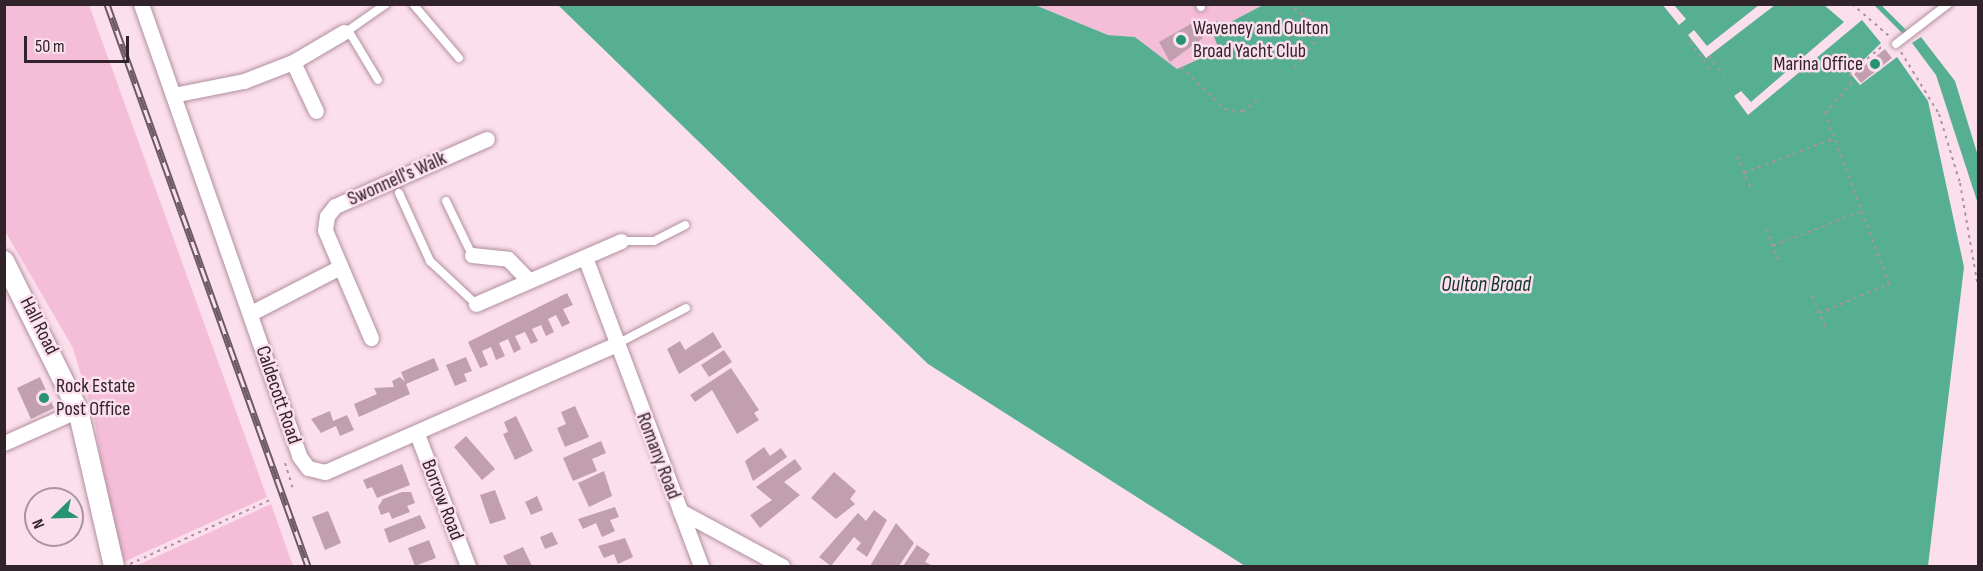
<!DOCTYPE html>
<style>
body{margin:0}
#map{position:relative;width:1983px;height:571px;overflow:hidden;background:#fcdfec;font-family:"Sofia Sans Condensed",sans-serif}
div>[style]{position:absolute}
.green>*{inset:0;background:#f4bdd8}
.water>*{inset:0;background:#57af92}
.stream>*{height:4.5px;margin:-2.25px;padding:0 2.25px;transform-origin:2.25px;border-radius:2.25px;background:#57af92}
.building>*{inset:0;background:#c19faf}
.path>*{height:2px;margin-top:-1px;transform-origin:0;background:repeating-linear-gradient(90deg,#aa939e 0 3px,transparent 0 7.5px)}
.roads{filter:drop-shadow(0 0 2px #b08f9f) drop-shadow(0 0 2px #b08f9f)}
.service>*{height:8px;margin:-4px;padding:0 4px;transform-origin:4px;border-radius:4px;background:#fff}
.minor>*{height:15px;margin:-7.5px;padding:0 7.5px;transform-origin:7.5px;border-radius:7.5px;background:#fff}
.tertiary>*{height:20px;margin:-10px;padding:0 10px;transform-origin:10px;border-radius:10px;background:#fff}
.rail>*{height:7px;margin-top:-3.5px;transform-origin:0;background:repeating-linear-gradient(90deg,#fcdfec 0 14px,#6d5b64 0 28px);box-sizing:border-box;border-block:2px solid #6d5b64}
.dots>*{width:16px;height:16px;translate:-50% -50%;box-sizing:border-box;border:3px solid #fcdfec;border-radius:50%}
span{translate:-50% -50%;white-space:nowrap;text-align:center;line-height:1.15;-webkit-text-stroke:5px #fcdfec;paint-order:stroke}
.poi-label{font-size:20px;color:#30232a}
.left{translate:0 -50%;text-align:left}
.right{translate:-100% -50%;text-align:right}
.street-label{font-size:20px;color:#30232a}
.water-label{font-size:21px;color:#0e362a;font-style:italic}
.frame{position:absolute;inset:0;border:6px solid #30232a;pointer-events:none}
.north{position:absolute;left:24px;top:487px;width:60px;height:60px;box-sizing:border-box;background:#fcdfec;border:2px solid #aa949e;border-radius:50%;rotate:247deg;font-size:16px;font-weight:700;line-height:24px;text-align:center;color:#30232a}
.north::after{content:'';display:block;margin:auto;width:21px;height:27px;background:#259374;clip-path:polygon(50% 0,100% 100%,50% 72%,0 100%)}
.scale{position:absolute;left:24px;top:36px;width:105px;height:27px;box-sizing:border-box;border:3px solid #30232a;border-top:0;padding-left:8px;font-size:18px;line-height:21px;white-space:nowrap;color:#30232a;-webkit-text-stroke:4px #fcdfec;paint-order:stroke}
</style>
<div id="map">
<div class="green">
<div style="clip-path:polygon(4px 5px,89px 5px,267px 497px,119px 564px,94px 418px,73px 348px,5px 231px)"></div>
<div style="clip-path:polygon(1035px 5px,1263px 5px,1221px 27px,1210px 25px,1220px 50px,1177px 69px,1135px 37px,1108px 35px)"></div>
<div style="clip-path:polygon(271px 504px,293px 566px,136px 566px)"></div>
</div>
<div class="water">
<div style="clip-path:polygon(1662px 4px,1679px 25px,1686px 19px,1674px 5px,1759px 5px,1707px 46px,1694px 30px,1688px 35px,1706px 58px,1775px 5px,1824px 5px,1844px 22px,1751px 102px,1741px 91px,1734px 96px,1748px 115px,1862px 20px,1881px 43px,1850px 73px,1860px 85px,1897px 57px,1928px 101px,1964px 267px,1928px 566px,1245px 566px,928px 364px,558px 5px,1035px 5px,1108px 35px,1135px 37px,1177px 69px,1219px 50px,1210px 25px,1217px 21px,1221px 27px,1263px 5px)"></div>
<div style="clip-path:polygon(1921px 37px,1955px 81px,1978px 156px,1978px 204px,1936px 75px,1912px 43px)"></div>
</div>
<div class="stream">
<div style="left:1877px;top:4px;width:37px;rotate:45deg"></div>
</div>
<div class="building">
<div style="clip-path:polygon(1194px 22px,1203px 38px,1170px 62px,1159px 42px)"></div>
<div style="clip-path:polygon(1885px 49px,1892px 58px,1861px 83px,1854px 74px)"></div>
<div style="clip-path:polygon(567px 293px,573px 305px,563px 309px,570px 323px,562px 327px,556px 315px,548px 319px,554px 332px,546px 336px,541px 325px,532px 329px,538px 341px,531px 344px,525px 332px,515px 336px,521px 349px,514px 353px,508px 339px,499px 343px,505px 356px,496px 360px,491px 347px,482px 351px,488px 365px,480px 368px,468px 342px)"></div>
<div style="clip-path:polygon(713px 332px,722px 347px,679px 374px,667px 349px,680px 341px,685px 350px)"></div>
<div style="clip-path:polygon(724px 350px,732px 362px,709px 377px,701px 365px)"></div>
<div style="clip-path:polygon(466px 357px,472px 371px,464px 374px,467px 381px,455px 386px,446px 365px)"></div>
<div style="clip-path:polygon(434px 358px,439px 370px,406px 384px,410px 394px,359px 417px,354px 404px,377px 394px,374px 388px,394px 387px,392px 381px,400px 377px,405px 382px,401px 372px)"></div>
<div style="clip-path:polygon(731px 368px,759px 410px,754px 413px,759px 420px,737px 434px,712px 390px,695px 402px,690px 395px)"></div>
<div style="clip-path:polygon(40px 377px,54px 408px,31px 419px,17px 388px)"></div>
<div style="clip-path:polygon(575px 406px,589px 437px,565px 447px,557px 428px,566px 424px,561px 412px)"></div>
<div style="clip-path:polygon(330px 411px,333px 421px,347px 415px,354px 430px,340px 436px,336px 426px,321px 433px,311px 419px)"></div>
<div style="clip-path:polygon(516px 416px,533px 451px,515px 460px,503px 434px,508px 432px,504px 422px)"></div>
<div style="clip-path:polygon(466px 436px,495px 469px,482px 480px,454px 447px)"></div>
<div style="clip-path:polygon(601px 441px,606px 453px,592px 459px,597px 471px,573px 481px,563px 458px)"></div>
<div style="clip-path:polygon(764px 447px,770px 456px,781px 448px,787px 457px,753px 481px,745px 461px)"></div>
<div style="clip-path:polygon(795px 459px,802px 469px,784px 482px,800px 495px,760px 528px,750px 515px,772px 500px,756px 487px)"></div>
<div style="clip-path:polygon(402px 464px,410px 485px,377px 498px,372px 487px,367px 489px,363px 480px)"></div>
<div style="clip-path:polygon(604px 471px,612px 496px,589px 507px,578px 483px)"></div>
<div style="clip-path:polygon(834px 472px,856px 491px,850px 499px,855px 504px,836px 519px,811px 498px)"></div>
<div style="clip-path:polygon(495px 490px,506px 519px,490px 524px,480px 495px)"></div>
<div style="clip-path:polygon(402px 492px,411px 492px,415px 503px,407px 506px,410px 512px,392px 519px,389px 512px,381px 515px,378px 507px,383px 499px)"></div>
<div style="clip-path:polygon(537px 496px,543px 510px,531px 515px,525px 502px)"></div>
<div style="clip-path:polygon(615px 507px,619px 517px,610px 520px,615px 531px,602px 537px,596px 523px,583px 529px,578px 519px)"></div>
<div style="clip-path:polygon(874px 510px,887px 520px,867px 557px,856px 549px,861px 543px,854px 537px,831px 566px,819px 557px,858px 513px,866px 521px)"></div>
<div style="clip-path:polygon(328px 511px,341px 543px,325px 550px,312px 517px)"></div>
<div style="clip-path:polygon(420px 515px,426px 528px,389px 543px,384px 529px)"></div>
<div style="clip-path:polygon(896px 523px,914px 543px,899px 566px,870px 566px)"></div>
<div style="clip-path:polygon(552px 532px,558px 544px,545px 549px,540px 537px)"></div>
<div style="clip-path:polygon(625px 538px,633px 557px,618px 564px,614px 554px,604px 558px,598px 546px)"></div>
<div style="clip-path:polygon(429px 540px,436px 558px,415px 566px,408px 548px)"></div>
<div style="clip-path:polygon(917px 545px,930px 554px,925px 562px,933px 566px,903px 566px)"></div>
<div style="clip-path:polygon(523px 547px,532px 566px,508px 566px,503px 556px)"></div>
</div>
<div class="path">
<div style="left:1288px;top:4px;width:44px;rotate:35.8deg"></div>
<div style="left:1324px;top:30px;width:52px;rotate:128deg"></div>
<div style="left:1852px;top:4px;width:49px;rotate:40.9deg"></div>
<div style="left:1788px;top:7px;width:4px;rotate:-45deg"></div>
<div style="left:1690px;top:42px;width:36px;rotate:53deg"></div>
<div style="left:1901px;top:52px;width:73px;rotate:58.5deg"></div>
<div style="left:1939px;top:114px;width:72px;rotate:73.1deg"></div>
<div style="left:1960px;top:183px;width:106px;rotate:80.2deg"></div>
<div style="left:1709px;top:56px;width:24px;rotate:52deg"></div>
<div style="left:1181px;top:67px;width:61px;rotate:43.7deg"></div>
<div style="left:1225px;top:109px;width:18px;rotate:9deg"></div>
<div style="left:1243px;top:112px;width:22px;rotate:-39deg"></div>
<div style="left:1737px;top:156px;width:36px;rotate:67deg"></div>
<div style="left:1744px;top:173px;width:97px;rotate:-21deg"></div>
<div style="left:1766px;top:229px;width:35px;rotate:68deg"></div>
<div style="left:1773px;top:246px;width:96px;rotate:-21.5deg"></div>
<div style="left:1812px;top:296px;width:36px;rotate:67deg"></div>
<div style="left:1819px;top:313px;width:76px;rotate:-22.5deg"></div>
<div style="left:1889px;top:284px;width:183px;rotate:-110.5deg"></div>
<div style="left:1825px;top:113px;width:39px;rotate:-48deg"></div>
<div style="left:1851px;top:84px;width:11px;rotate:-95deg"></div>
<div style="left:1850px;top:73px;width:45px;rotate:-39.6deg"></div>
<div style="left:285px;top:463px;width:27px;rotate:73deg"></div>
<div style="left:130px;top:564px;width:156px;rotate:-24.6deg"></div>
</div>
<div class="roads">
<div class="service">
<div style="left:413px;top:4px;width:71px;rotate:49.6deg"></div>
<div style="left:1200px;top:4px;width:3px;rotate:72deg"></div>
<div style="left:348px;top:30px;width:58px;rotate:59deg"></div>
<div style="left:346px;top:32px;width:49px;rotate:-35deg"></div>
<div style="left:1896px;top:44px;width:66px;rotate:-37.6deg"></div>
<div style="left:399px;top:193px;width:75px;rotate:65.5deg"></div>
<div style="left:430px;top:261px;width:63px;rotate:43.1deg"></div>
<div style="left:446px;top:201px;width:60px;rotate:64.3deg"></div>
<div style="left:621px;top:241px;width:33px"></div>
<div style="left:654px;top:241px;width:35px;rotate:-27deg"></div>
<div style="left:615px;top:345px;width:80px;rotate:-27.5deg"></div>
</div>
<div class="minor">
<div style="left:141px;top:4px;width:479px;rotate:70.7deg"></div>
<div style="left:299px;top:456px;width:15px;rotate:53deg"></div>
<div style="left:308px;top:468px;width:17px;rotate:13deg"></div>
<div style="left:325px;top:472px;width:317px;rotate:-23.7deg"></div>
<div style="left:293px;top:62px;width:54px;rotate:64.9deg"></div>
<div style="left:173px;top:95px;width:72px;rotate:-11.2deg"></div>
<div style="left:244px;top:81px;width:53px;rotate:-21.2deg"></div>
<div style="left:293px;top:62px;width:59px;rotate:-30.5deg"></div>
<div style="left:472px;top:255px;width:36px;rotate:6deg"></div>
<div style="left:508px;top:259px;width:30px;rotate:46deg"></div>
<div style="left:586px;top:260px;width:327px;rotate:69.4deg"></div>
<div style="left:476px;top:304px;width:158px;rotate:-23.5deg"></div>
<div style="left:251px;top:313px;width:100px;rotate:-27.3deg"></div>
<div style="left:371px;top:338px;width:117px;rotate:-113.1deg"></div>
<div style="left:325px;top:230px;width:14px;rotate:-82deg"></div>
<div style="left:327px;top:216px;width:13px;rotate:-51deg"></div>
<div style="left:335px;top:206px;width:166px;rotate:-23.8deg"></div>
<div style="left:417px;top:434px;width:142px;rotate:68.9deg"></div>
<div style="left:4px;top:443px;width:81px;rotate:-24deg"></div>
<div style="left:680px;top:511px;width:116px;rotate:28.3deg"></div>
</div>
<div class="tertiary">
<div style="left:4px;top:261px;width:166px;rotate:63.6deg"></div>
<div style="left:78px;top:410px;width:160px;rotate:77deg"></div>
</div>
</div>
<div class="rail">
<div style="left:107px;top:4px;width:597px;rotate:70.32deg"></div>
</div>
<div class="dots">
<div style="left:1181px;top:40px;background:#259374"></div>
<div style="left:1875px;top:64px;background:#259374"></div>
<div style="left:44px;top:398px;background:#259374"></div>
</div>
<div class="poi-label">
<span class="left" style="left:1193px;top:40px">Waveney and Oulton<br>Broad Yacht Club</span>
<span class="right" style="left:1863px;top:64px">Marina Office</span>
<span class="left" style="left:56px;top:398px">Rock Estate<br>Post Office</span>
</div>
<div class="street-label">
<span style="left:397px;top:179px;rotate:-24deg">Swonnell's Walk</span>
<span style="left:39px;top:326px;rotate:63deg">Hall Road</span>
<span style="left:278px;top:395px;rotate:71deg">Caldecott Road</span>
<span style="left:658px;top:456px;rotate:69deg">Romany Road</span>
<span style="left:442px;top:500px;rotate:69deg">Borrow Road</span>
</div>
<div class="water-label">
<span style="left:1486px;top:285px">Oulton Broad</span>
</div>
<div class="frame"></div>
<div class="north">N</div>
<div class="scale">50 m</div>
</div>
